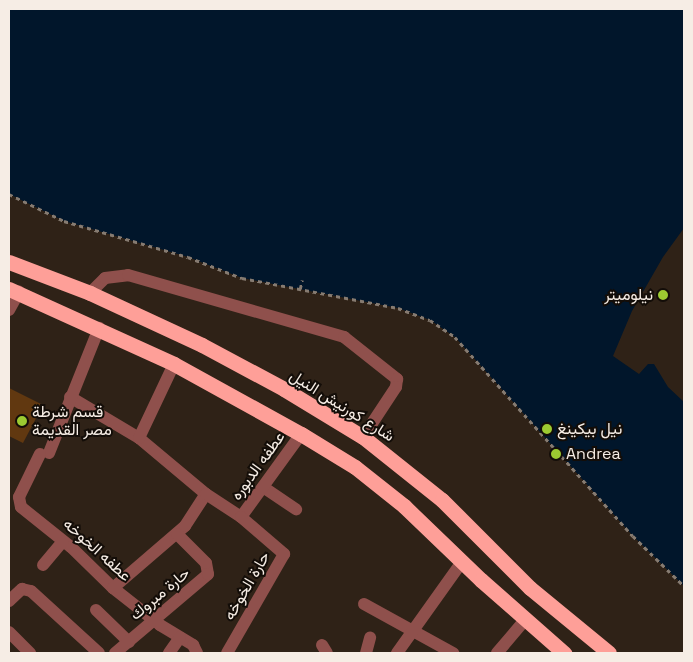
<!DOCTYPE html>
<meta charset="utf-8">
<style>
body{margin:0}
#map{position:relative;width:693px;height:662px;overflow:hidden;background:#2f2217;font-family:"Space Grotesk",Vazirmatn,sans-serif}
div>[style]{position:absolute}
.water>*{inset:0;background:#01162b}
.building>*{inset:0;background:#613810}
.path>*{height:2.5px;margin-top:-1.25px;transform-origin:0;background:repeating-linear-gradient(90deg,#867b71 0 4px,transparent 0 8px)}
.minor>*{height:12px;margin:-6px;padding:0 6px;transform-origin:6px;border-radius:6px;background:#8f504c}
.highway>*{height:15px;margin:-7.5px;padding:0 7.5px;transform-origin:7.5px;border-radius:7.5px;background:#fe9f98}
.dots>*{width:14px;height:14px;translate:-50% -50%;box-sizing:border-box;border:2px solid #130d08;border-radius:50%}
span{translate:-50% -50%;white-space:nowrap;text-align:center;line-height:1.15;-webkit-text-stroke:4px #130d08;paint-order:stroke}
.poi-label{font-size:16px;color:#f6ede5}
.right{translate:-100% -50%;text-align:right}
.left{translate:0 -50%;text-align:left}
.street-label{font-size:16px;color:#f6ede5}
.frame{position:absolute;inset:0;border:10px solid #f6ede5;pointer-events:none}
</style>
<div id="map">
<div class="water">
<div style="clip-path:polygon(9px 9px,684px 9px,684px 228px,663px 257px,632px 311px,613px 356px,639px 374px,648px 364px,654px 364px,668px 387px,684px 402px,684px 586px,633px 536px,455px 337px,430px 320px,398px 308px,242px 278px,188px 257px,64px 221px,9px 194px)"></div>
</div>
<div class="building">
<div style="clip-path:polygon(9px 388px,43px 405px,23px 443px,9px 436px)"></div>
</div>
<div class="path">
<div style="left:9px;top:194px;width:61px;rotate:26.1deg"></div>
<div style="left:64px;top:221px;width:129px;rotate:16.2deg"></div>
<div style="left:188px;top:257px;width:58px;rotate:21.3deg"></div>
<div style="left:242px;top:278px;width:159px;rotate:10.9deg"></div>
<div style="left:398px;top:308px;width:34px;rotate:21deg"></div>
<div style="left:430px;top:320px;width:30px;rotate:34deg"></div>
<div style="left:455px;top:337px;width:267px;rotate:48.2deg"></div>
<div style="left:633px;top:536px;width:71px;rotate:44.4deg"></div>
<div style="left:300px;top:289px;width:9px;rotate:-77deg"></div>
</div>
<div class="minor">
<div style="left:90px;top:293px;width:21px;rotate:-45deg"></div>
<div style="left:105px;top:278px;width:23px;rotate:-7deg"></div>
<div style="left:128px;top:275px;width:225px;rotate:16deg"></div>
<div style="left:344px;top:337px;width:68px;rotate:38.4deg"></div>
<div style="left:397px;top:379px;width:8px;rotate:97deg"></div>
<div style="left:396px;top:387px;width:60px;rotate:123.4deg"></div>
<div style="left:9px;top:310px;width:21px;rotate:-61deg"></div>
<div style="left:70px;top:397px;width:80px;rotate:30.7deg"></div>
<div style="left:139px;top:438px;width:87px;rotate:39.9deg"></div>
<div style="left:139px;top:438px;width:82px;rotate:-64.7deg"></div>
<div style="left:49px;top:453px;width:135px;rotate:-68.2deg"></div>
<div style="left:40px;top:454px;width:48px;rotate:116deg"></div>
<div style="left:19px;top:497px;width:10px;rotate:79deg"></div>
<div style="left:21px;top:507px;width:64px;rotate:38.7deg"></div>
<div style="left:71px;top:547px;width:59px;rotate:44.3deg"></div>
<div style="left:113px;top:588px;width:60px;rotate:38.2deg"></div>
<div style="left:160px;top:625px;width:39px;rotate:31deg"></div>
<div style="left:193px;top:645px;width:9px;rotate:63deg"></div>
<div style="left:263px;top:487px;width:40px;rotate:34deg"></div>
<div style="left:241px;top:517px;width:102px;rotate:-54.1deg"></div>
<div style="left:43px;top:565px;width:31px;rotate:-50deg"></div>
<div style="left:113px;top:588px;width:95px;rotate:-40.7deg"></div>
<div style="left:185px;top:526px;width:38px;rotate:-57deg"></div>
<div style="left:206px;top:494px;width:42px;rotate:33.3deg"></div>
<div style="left:241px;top:517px;width:57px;rotate:40.7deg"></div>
<div style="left:284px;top:554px;width:114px;rotate:119.9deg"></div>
<div style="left:9px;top:601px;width:18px;rotate:-43deg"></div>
<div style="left:22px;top:589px;width:9px;rotate:13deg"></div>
<div style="left:31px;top:591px;width:92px;rotate:42.4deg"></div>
<div style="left:364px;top:604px;width:102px;rotate:28.8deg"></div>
<div style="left:96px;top:610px;width:46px;rotate:44.1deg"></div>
<div style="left:9px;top:632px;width:30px;rotate:45deg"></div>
<div style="left:322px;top:645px;width:9px;rotate:58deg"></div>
<div style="left:115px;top:653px;width:122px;rotate:-40.3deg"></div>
<div style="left:208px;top:574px;width:11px;rotate:-100deg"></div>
<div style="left:206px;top:563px;width:41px;rotate:-135deg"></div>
<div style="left:169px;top:653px;width:19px;rotate:-55deg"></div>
<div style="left:366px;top:653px;width:16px;rotate:-75deg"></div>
<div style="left:397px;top:653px;width:112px;rotate:-54.5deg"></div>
<div style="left:497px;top:653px;width:43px;rotate:-49.7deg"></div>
</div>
<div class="highway">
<div style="left:9px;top:262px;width:87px;rotate:20.9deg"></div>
<div style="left:90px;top:293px;width:123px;rotate:24.9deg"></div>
<div style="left:202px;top:345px;width:93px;rotate:28.2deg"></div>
<div style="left:284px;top:389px;width:92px;rotate:31.3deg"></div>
<div style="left:363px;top:437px;width:101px;rotate:38.6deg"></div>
<div style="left:442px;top:500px;width:124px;rotate:45deg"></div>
<div style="left:530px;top:588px;width:102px;rotate:39.4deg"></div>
<div style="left:9px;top:289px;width:181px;rotate:24.4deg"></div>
<div style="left:174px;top:364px;width:145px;rotate:28.9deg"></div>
<div style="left:301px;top:434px;width:63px;rotate:31.4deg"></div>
<div style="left:355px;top:467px;width:63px;rotate:38.5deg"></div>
<div style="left:404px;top:506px;width:107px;rotate:43.9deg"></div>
<div style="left:481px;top:580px;width:111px;rotate:41.3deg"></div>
</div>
<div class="dots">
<div style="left:663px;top:295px;background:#9cca31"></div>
<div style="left:22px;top:421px;background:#9cca31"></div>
<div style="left:547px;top:429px;background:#9cca31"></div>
<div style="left:556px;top:454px;background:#9cca31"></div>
</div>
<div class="poi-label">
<span class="right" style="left:653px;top:295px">نيلوميتر</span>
<span class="left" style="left:32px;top:421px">قسم شرطة<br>مصر القديمة</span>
<span class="left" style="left:557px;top:429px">نيل بيكينغ</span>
<span class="left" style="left:566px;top:454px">Andrea</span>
</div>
<div class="street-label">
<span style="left:342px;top:406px;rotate:32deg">شارع كورنيش النيل</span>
<span style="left:258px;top:466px;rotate:-54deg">عطفه الدبوره</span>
<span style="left:97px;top:550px;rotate:42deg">عطفه الخوخه</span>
<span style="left:247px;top:586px;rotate:-60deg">حارة الخوخه</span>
<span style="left:160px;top:594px;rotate:-40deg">حارة مبروك</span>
</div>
<div class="frame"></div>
</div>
